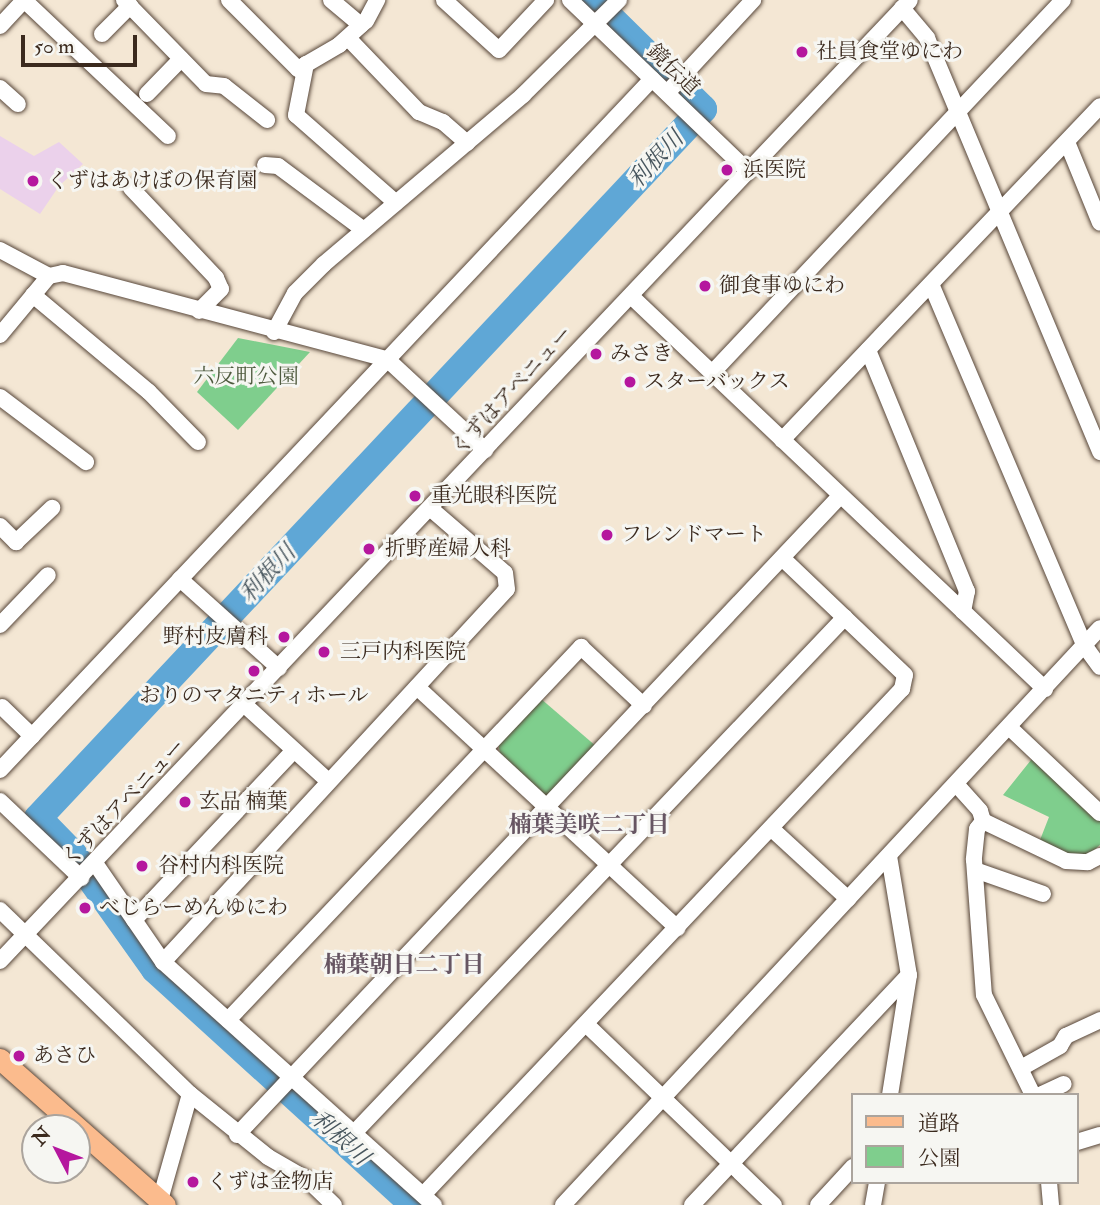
<!DOCTYPE html>
<meta charset="utf-8">
<style>
body{margin:0}
#map{position:relative;width:1100px;height:1205px;overflow:hidden;background:#f4e7d4;font-family:"IM FELL Double Pica","Noto Serif JP",serif}
div>[style]{position:absolute}
.built>*{inset:0;background:#ebd1eb}
.green>*{inset:0;background:#7fce8d}
.river>*{height:28px;margin:-14px;padding:0 14px;transform-origin:14px;border-radius:14px;background:#5fa7d6}
.roads{filter:drop-shadow(0 0 2px #574639) drop-shadow(0 0 2px #574639)}
.minor>*{height:16px;margin:-8px;padding:0 8px;transform-origin:8px;border-radius:8px;background:#fff}
.major>*{height:21px;margin:-10.5px;padding:0 10.5px;transform-origin:10.5px;border-radius:10.5px;background:#fbbb8d}
.dots>*{width:19px;height:19px;translate:-50% -50%;box-sizing:border-box;border:4px solid #f6f6f2;border-radius:50%}
span{translate:-50% -50%;white-space:nowrap;text-align:center;line-height:1.15;-webkit-text-stroke:6px #f6f6f2;paint-order:stroke}
.poi-label{font-size:21px;color:#3b2a1e}
.left{translate:0 -50%;text-align:left}
.right{translate:-100% -50%;text-align:right}
.street-label{font-size:21px;color:#3b2a1e}
.park-label{font-size:21px;color:#4f5b3f}
.water-label{font-size:23px;color:#48565e;font-style:italic}
.neighbourhood-label{font-size:23px;color:#665562;font-weight:700}
.legend{position:absolute;left:851px;top:1093px;width:228px;height:91px;box-sizing:border-box;background:#f6f6f2;border:2px solid #aba49d;margin:0;padding:9px 12px;list-style:none;font-size:21px;color:#3b2a1e}
.legend li{display:flex;align-items:center;gap:14px;height:35px}
.legend b{width:35px;border:2px solid #aba49d}
.north{position:absolute;left:21px;top:1114px;width:70px;height:70px;box-sizing:border-box;background:#f6f6f2;border:2px solid #aba49d;border-radius:50%;rotate:312deg;font-size:19px;font-weight:700;line-height:28px;text-align:center;color:#3b2a1e}
.north::after{content:'';display:block;margin:auto;width:24px;height:32px;background:#b5179e;clip-path:polygon(50% 0,100% 100%,50% 72%,0 100%)}
.scale{position:absolute;left:21px;top:35px;width:116px;height:32px;box-sizing:border-box;border:4px solid #3b2a1e;border-top:0;padding-left:9px;font-size:21px;line-height:24px;white-space:nowrap;color:#3b2a1e;-webkit-text-stroke:5px #f6f6f2;paint-order:stroke}
</style>
<div id="map">
<div class="built">
<div style="clip-path:polygon(0 136px,34px 156px,59px 142px,83px 164px,59px 186px,40px 214px,0 189px)"></div>
</div>
<div class="green">
<div style="clip-path:polygon(238px 338px,310px 352px,238px 430px,197px 392px)"></div>
<div style="clip-path:polygon(540px 698px,597px 747px,553px 795px,545px 795px,500px 753px,498px 742px)"></div>
<div style="clip-path:polygon(1035px 755px,1100px 819px,1100px 845px,1087px 856px,1067px 855px,1040px 840px,1049px 817px,1003px 795px)"></div>
</div>
<div class="river">
<div style="left:414px;top:1205px;width:350px;rotate:-137.7deg"></div>
<div style="left:155px;top:969px;width:141px;rotate:-125.5deg"></div>
<div style="left:73px;top:854px;width:50px;rotate:-134.2deg"></div>
<div style="left:38px;top:818px;width:972px;rotate:-46.83deg"></div>
<div style="left:703px;top:109px;width:156px;rotate:-135.5deg"></div>
</div>
<div class="roads">
<div class="minor">
<div style="left:24px;top:0;width:198px;rotate:43.4deg"></div>
<div style="left:124px;top:0;width:117px;rotate:45.7deg"></div>
<div style="left:206px;top:84px;width:18px;rotate:6deg"></div>
<div style="left:224px;top:86px;width:55px;rotate:38.3deg"></div>
<div style="left:229px;top:0;width:98px;rotate:45deg"></div>
<div style="left:298px;top:69px;width:48px;rotate:-30.3deg"></div>
<div style="left:339px;top:45px;width:36px;rotate:-42deg"></div>
<div style="left:366px;top:21px;width:24px;rotate:-62deg"></div>
<div style="left:331px;top:0;width:39px;rotate:40deg"></div>
<div style="left:444px;top:0;width:74px;rotate:42.3deg"></div>
<div style="left:499px;top:50px;width:69px;rotate:-46.8deg"></div>
<div style="left:570px;top:0;width:247px;rotate:43.9deg"></div>
<div style="left:902px;top:8px;width:39px;rotate:50deg"></div>
<div style="left:927px;top:38px;width:449px;rotate:67.3deg"></div>
<div style="left:0;top:26px;width:35px;rotate:-47deg"></div>
<div style="left:102px;top:34px;width:40px;rotate:-45deg"></div>
<div style="left:348px;top:38px;width:103px;rotate:46.2deg"></div>
<div style="left:419px;top:112px;width:26px;rotate:23deg"></div>
<div style="left:443px;top:122px;width:32px;rotate:41deg"></div>
<div style="left:306px;top:64px;width:52px;rotate:101.1deg"></div>
<div style="left:296px;top:115px;width:133px;rotate:41.3deg"></div>
<div style="left:0;top:88px;width:24px;rotate:42deg"></div>
<div style="left:667px;top:93px;width:127px;rotate:-47.2deg"></div>
<div style="left:147px;top:94px;width:49px;rotate:-45.8deg"></div>
<div style="left:1067px;top:142px;width:87px;rotate:67.8deg"></div>
<div style="left:265px;top:165px;width:13px;rotate:4deg"></div>
<div style="left:278px;top:166px;width:107px;rotate:36.7deg"></div>
<div style="left:131px;top:188px;width:124px;rotate:46.6deg"></div>
<div style="left:216px;top:278px;width:12px;rotate:66deg"></div>
<div style="left:221px;top:289px;width:31px;rotate:135deg"></div>
<div style="left:0;top:250px;width:55px;rotate:28deg"></div>
<div style="left:49px;top:276px;width:14px;rotate:-12deg"></div>
<div style="left:63px;top:273px;width:335px;rotate:14.9deg"></div>
<div style="left:387px;top:359px;width:134px;rotate:42.9deg"></div>
<div style="left:931px;top:284px;width:392px;rotate:67deg"></div>
<div style="left:1084px;top:645px;width:27px;rotate:54deg"></div>
<div style="left:33px;top:295px;width:151px;rotate:39.9deg"></div>
<div style="left:149px;top:392px;width:70px;rotate:45.6deg"></div>
<div style="left:631px;top:296px;width:571px;rotate:43.51deg"></div>
<div style="left:274px;top:332px;width:44px;rotate:-61.7deg"></div>
<div style="left:295px;top:293px;width:41px;rotate:-45deg"></div>
<div style="left:324px;top:264px;width:261px;rotate:-40.3deg"></div>
<div style="left:523px;top:95px;width:135px;rotate:-44.7deg"></div>
<div style="left:0;top:335px;width:77px;rotate:-50.3deg"></div>
<div style="left:868px;top:350px;width:261px;rotate:67.7deg"></div>
<div style="left:967px;top:591px;width:21px;rotate:101deg"></div>
<div style="left:712px;top:373px;width:512px;rotate:-46.74deg"></div>
<div style="left:0;top:397px;width:108px;rotate:37.1deg"></div>
<div style="left:782px;top:440px;width:461px;rotate:-46.4deg"></div>
<div style="left:0;top:526px;width:23px;rotate:45deg"></div>
<div style="left:16px;top:542px;width:50px;rotate:-43.4deg"></div>
<div style="left:180px;top:579px;width:133px;rotate:42deg"></div>
<div style="left:0;top:625px;width:69px;rotate:-46.2deg"></div>
<div style="left:417px;top:687px;width:355px;rotate:42.8deg"></div>
<div style="left:246px;top:706px;width:110px;rotate:42.4deg"></div>
<div style="left:2px;top:707px;width:42px;rotate:44deg"></div>
<div style="left:1009px;top:727px;width:125px;rotate:43.4deg"></div>
<div style="left:0;top:770px;width:950px;rotate:-46.66deg"></div>
<div style="left:956px;top:784px;width:36px;rotate:48deg"></div>
<div style="left:980px;top:811px;width:10px;rotate:73deg"></div>
<div style="left:983px;top:821px;width:10px;rotate:127deg"></div>
<div style="left:977px;top:829px;width:31px;rotate:96deg"></div>
<div style="left:974px;top:860px;width:135px;rotate:85.8deg"></div>
<div style="left:984px;top:995px;width:111px;rotate:63.9deg"></div>
<div style="left:0;top:801px;width:112px;rotate:43.5deg"></div>
<div style="left:983px;top:821px;width:92px;rotate:25.7deg"></div>
<div style="left:1066px;top:861px;width:22px;rotate:3deg"></div>
<div style="left:1088px;top:862px;width:13px;rotate:-27deg"></div>
<div style="left:773px;top:830px;width:102px;rotate:42.6deg"></div>
<div style="left:889px;top:856px;width:121px;rotate:80.5deg"></div>
<div style="left:909px;top:975px;width:121px;rotate:99deg"></div>
<div style="left:95px;top:863px;width:120px;rotate:55.5deg"></div>
<div style="left:163px;top:962px;width:364px;rotate:41.9deg"></div>
<div style="left:975px;top:870px;width:72px;rotate:19.4deg"></div>
<div style="left:0;top:910px;width:264px;rotate:44.1deg"></div>
<div style="left:190px;top:1094px;width:100px;rotate:38.9deg"></div>
<div style="left:268px;top:1157px;width:46px;rotate:29.9deg"></div>
<div style="left:308px;top:1180px;width:36px;rotate:44deg"></div>
<div style="left:134px;top:920px;width:233px;rotate:-46.7deg"></div>
<div style="left:0;top:961px;width:1323px;rotate:-46.56deg"></div>
<div style="left:163px;top:962px;width:507px;rotate:-47.32deg"></div>
<div style="left:507px;top:589px;width:16px;rotate:-97deg"></div>
<div style="left:505px;top:573px;width:99px;rotate:-139.1deg"></div>
<div style="left:228px;top:1020px;width:514px;rotate:-46.58deg"></div>
<div style="left:581px;top:647px;width:86px;rotate:43.1deg"></div>
<div style="left:588px;top:1026px;width:258px;rotate:43.9deg"></div>
<div style="left:1021px;top:1068px;width:45px;rotate:-29.4deg"></div>
<div style="left:1060px;top:1046px;width:12px;rotate:-59deg"></div>
<div style="left:1066px;top:1036px;width:38px;rotate:-25deg"></div>
<div style="left:1040px;top:1095px;width:26px;rotate:-25deg"></div>
<div style="left:354px;top:1133px;width:712px;rotate:-46.42deg"></div>
<div style="left:237px;top:1135px;width:877px;rotate:-46.66deg"></div>
<div style="left:1077px;top:1142px;width:24px;rotate:-17deg"></div>
<div style="left:1049px;top:1182px;width:23px;rotate:85deg"></div>
<div style="left:423px;top:1195px;width:697px;rotate:-46.57deg"></div>
<div style="left:902px;top:689px;width:14px;rotate:-78deg"></div>
<div style="left:905px;top:675px;width:168px;rotate:-136.4deg"></div>
<div style="left:160px;top:1200px;width:110px;rotate:-74.2deg"></div>
<div style="left:563px;top:1205px;width:788px;rotate:-47.06deg"></div>
<div style="left:692px;top:1205px;width:316px;rotate:-46.7deg"></div>
<div style="left:818px;top:1205px;width:52px;rotate:-47.4deg"></div>
<div style="left:873px;top:1205px;width:23px;rotate:-80deg"></div>
</div>
<div class="major">
<div style="left:0;top:1059px;width:220px;rotate:41.5deg"></div>
</div>
</div>
<div class="dots">
<div style="left:802px;top:52px;background:#b5179e"></div>
<div style="left:727px;top:170px;background:#b5179e"></div>
<div style="left:33px;top:181px;background:#b5179e"></div>
<div style="left:705px;top:286px;background:#b5179e"></div>
<div style="left:596px;top:354px;background:#b5179e"></div>
<div style="left:630px;top:382px;background:#b5179e"></div>
<div style="left:415px;top:496px;background:#b5179e"></div>
<div style="left:607px;top:535px;background:#b5179e"></div>
<div style="left:369px;top:549px;background:#b5179e"></div>
<div style="left:284px;top:637px;background:#b5179e"></div>
<div style="left:324px;top:652px;background:#b5179e"></div>
<div style="left:254px;top:671px;background:#b5179e"></div>
<div style="left:185px;top:802px;background:#b5179e"></div>
<div style="left:142px;top:866px;background:#b5179e"></div>
<div style="left:85px;top:908px;background:#b5179e"></div>
<div style="left:19px;top:1056px;background:#b5179e"></div>
<div style="left:193px;top:1182px;background:#b5179e"></div>
</div>
<div class="poi-label">
<span class="left" style="left:816px;top:52px">社員食堂ゆにわ</span>
<span class="left" style="left:743px;top:170px">浜医院</span>
<span class="left" style="left:47px;top:181px">くずはあけぼの保育園</span>
<span class="left" style="left:719px;top:286px">御食事ゆにわ</span>
<span class="left" style="left:610px;top:354px">みさき</span>
<span class="left" style="left:644px;top:382px">スターバックス</span>
<span class="left" style="left:431px;top:496px">重光眼科医院</span>
<span class="left" style="left:621px;top:535px">フレンドマート</span>
<span class="left" style="left:385px;top:549px">折野産婦人科</span>
<span class="right" style="left:268px;top:637px">野村皮膚科</span>
<span class="left" style="left:340px;top:652px">三戸内科医院</span>
<span style="left:254px;top:696px">おりのマタニティホール</span>
<span class="left" style="left:199px;top:802px">玄品 楠葉</span>
<span class="left" style="left:158px;top:866px">谷村内科医院</span>
<span class="left" style="left:99px;top:908px">べじらーめんゆにわ</span>
<span class="left" style="left:33px;top:1056px">あさひ</span>
<span class="left" style="left:207px;top:1182px">くずは金物店</span>
</div>
<div class="street-label">
<span style="left:673px;top:70px;rotate:44deg">鏡伝道</span>
<span style="left:512px;top:391px;rotate:-47deg">くずはアベニュー</span>
<span style="left:124px;top:803px;rotate:-46deg">くずはアベニュー</span>
</div>
<div class="park-label">
<span style="left:246px;top:377px">六反町公園</span>
</div>
<div class="water-label">
<span style="left:656px;top:160px;rotate:-47deg">利根川</span>
<span style="left:268px;top:574px;rotate:-47deg">利根川</span>
<span style="left:340px;top:1138px;rotate:42deg">利根川</span>
</div>
<div class="neighbourhood-label">
<span style="left:589px;top:825px">楠葉美咲二丁目</span>
<span style="left:404px;top:965px">楠葉朝日二丁目</span>
</div>
<ul class="legend">
<li><b style="height:9px;background:#fbbb8d"></b>道路</li>
<li><b style="height:19px;background:#7fce8d"></b>公園</li>
</ul>
<div class="north">N</div>
<div class="scale">50 m</div>
</div>
